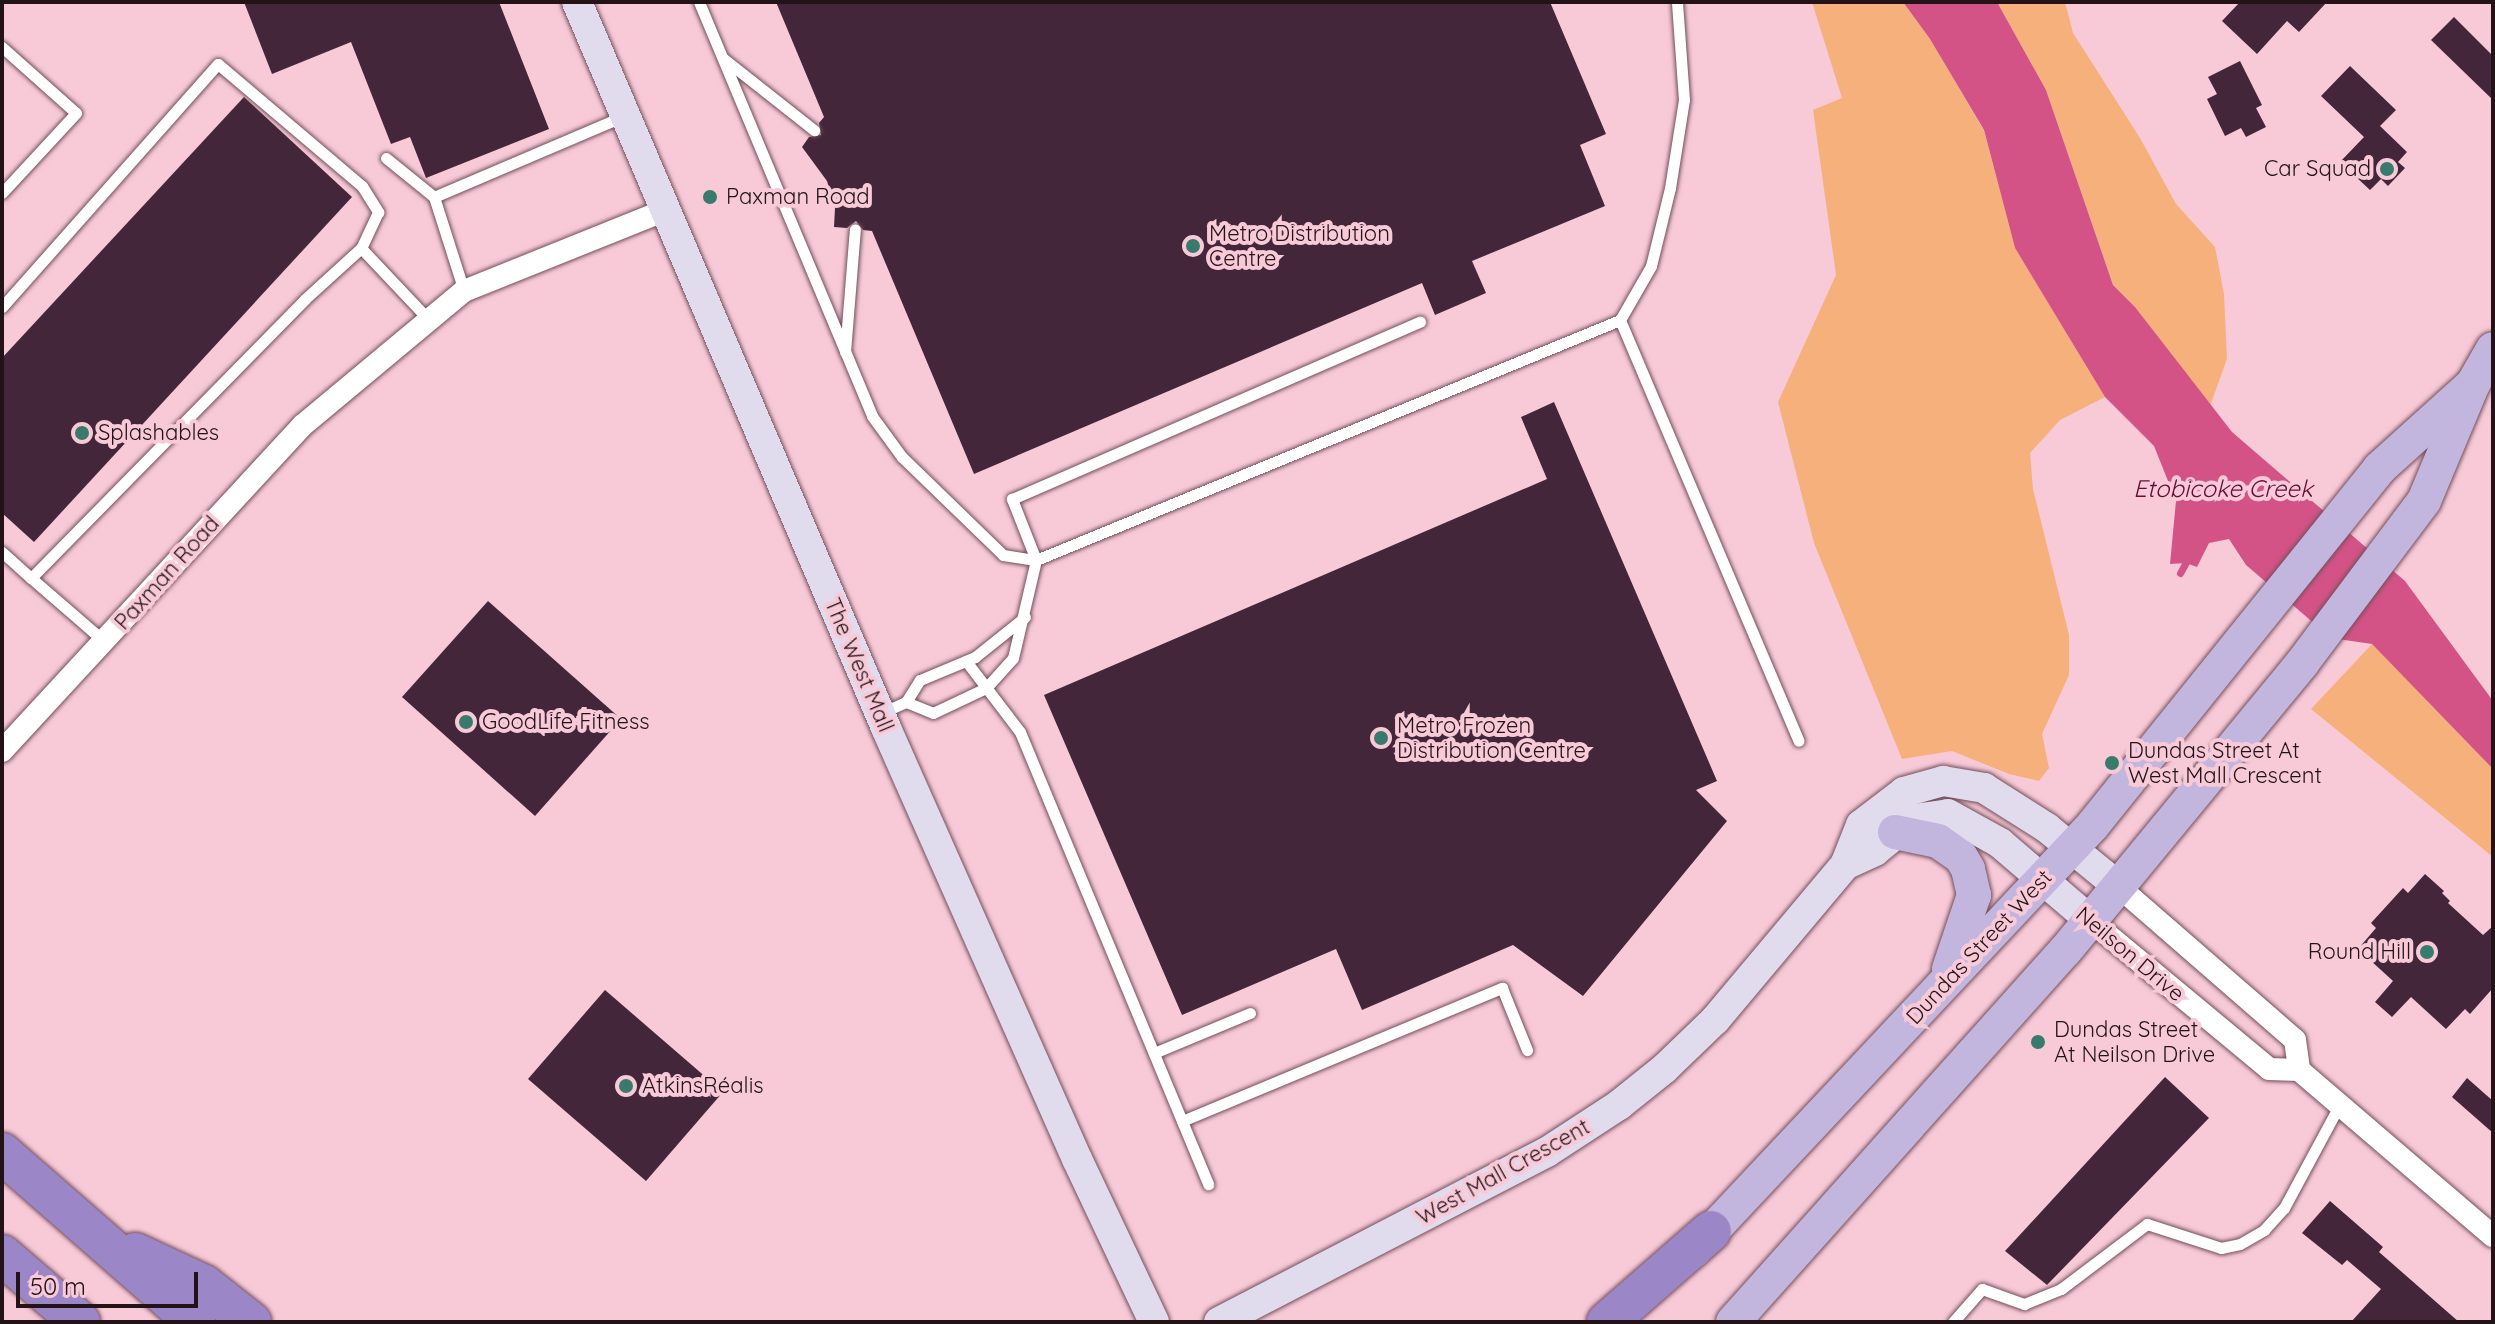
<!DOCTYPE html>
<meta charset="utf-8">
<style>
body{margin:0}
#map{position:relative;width:2495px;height:1324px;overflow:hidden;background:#f8cad8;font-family:Quicksand,sans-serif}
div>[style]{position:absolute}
.green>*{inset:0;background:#f5b07b}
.water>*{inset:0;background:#d45387}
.stream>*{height:7px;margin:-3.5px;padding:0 3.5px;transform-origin:3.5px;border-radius:3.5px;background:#d45387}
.building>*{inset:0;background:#44263b}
.roads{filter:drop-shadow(0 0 2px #744e5a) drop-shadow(0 0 2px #744e5a)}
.lane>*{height:11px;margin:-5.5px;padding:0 5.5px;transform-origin:5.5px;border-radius:5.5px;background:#fff}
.street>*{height:22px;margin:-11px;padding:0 11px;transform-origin:11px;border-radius:11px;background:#fff}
.secondary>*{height:30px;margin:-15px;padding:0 15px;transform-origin:15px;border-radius:15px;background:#e1dbee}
.primary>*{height:34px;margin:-17px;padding:0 17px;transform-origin:17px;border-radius:17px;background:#c3b6de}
.highway>*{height:40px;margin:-20px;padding:0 20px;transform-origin:20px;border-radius:20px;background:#9b86c8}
.dots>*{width:22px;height:22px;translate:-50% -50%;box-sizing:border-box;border:4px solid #f8cad8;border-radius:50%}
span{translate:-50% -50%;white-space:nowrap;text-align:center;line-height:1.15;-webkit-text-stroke:8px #f8cad8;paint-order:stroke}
.poi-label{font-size:22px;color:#231319}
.right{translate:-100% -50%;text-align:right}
.left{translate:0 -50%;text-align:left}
.street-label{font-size:22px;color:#231319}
.water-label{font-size:24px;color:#610e35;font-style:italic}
.frame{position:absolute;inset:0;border:4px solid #231319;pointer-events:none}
.scale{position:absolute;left:16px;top:1272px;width:182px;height:36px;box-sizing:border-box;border:4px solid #231319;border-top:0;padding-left:10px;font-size:24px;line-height:28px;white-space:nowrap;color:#231319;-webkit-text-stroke:6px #f8cad8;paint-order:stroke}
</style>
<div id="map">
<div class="green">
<div style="clip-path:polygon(1812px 2px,1903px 2px,1930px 39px,1984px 131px,2015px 248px,2105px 397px,2060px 420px,2030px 453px,2033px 489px,2069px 635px,2069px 675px,2042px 734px,2049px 768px,2039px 781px,2009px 774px,1952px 751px,1902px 759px,1814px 543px,1778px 402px,1836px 275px,1813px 110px,1842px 98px)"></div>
<div style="clip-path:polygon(1997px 2px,2065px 2px,2073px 33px,2140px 138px,2176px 204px,2215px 247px,2224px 294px,2227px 359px,2210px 406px,2135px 307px,2113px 285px,2046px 90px)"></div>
<div style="clip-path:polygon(2372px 644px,2493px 769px,2493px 857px,2311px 709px)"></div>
</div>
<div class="water">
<div style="clip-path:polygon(1903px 2px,1997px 2px,2046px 90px,2113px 285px,2135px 307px,2232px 432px,2405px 581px,2493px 701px,2493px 769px,2372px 644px,2331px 638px,2246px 565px,2229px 539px,2209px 543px,2197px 567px,2186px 563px,2170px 564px,2176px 501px,2154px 446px,2105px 397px,2015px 248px,1984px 130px,1930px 39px)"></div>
</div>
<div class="stream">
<div style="left:2180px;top:573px;width:18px;rotate:-61deg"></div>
</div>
<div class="building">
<div style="clip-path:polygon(244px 2px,499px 2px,549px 129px,426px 178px,410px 137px,391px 144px,351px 42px,272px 74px)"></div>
<div style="clip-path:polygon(776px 2px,1550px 2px,1606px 134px,1580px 145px,1605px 206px,1472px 261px,1486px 293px,1435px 315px,1422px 283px,974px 474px,872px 231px,863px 230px,856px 221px,847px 228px,834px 227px,835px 208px,827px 181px,802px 147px,809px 137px,821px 135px,819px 123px,824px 117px)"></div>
<div style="clip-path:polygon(2240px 2px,2327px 2px,2299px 32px,2287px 21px,2257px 54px,2222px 21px)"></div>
<div style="clip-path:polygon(2454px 17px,2493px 56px,2493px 100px,2431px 40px)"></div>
<div style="clip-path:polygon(2240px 61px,2262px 105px,2256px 108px,2266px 127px,2246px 137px,2241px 128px,2225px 136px,2207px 99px,2217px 94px,2208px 77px)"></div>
<div style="clip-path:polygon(2350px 66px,2396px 110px,2380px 126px,2407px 152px,2398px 162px,2405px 168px,2388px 186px,2381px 179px,2370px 190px,2340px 162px,2364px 137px,2321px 96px)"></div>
<div style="clip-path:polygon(244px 97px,352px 197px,34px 542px,2px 513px,2px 358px)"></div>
<div style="clip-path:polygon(1554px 402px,1717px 781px,1696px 790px,1727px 821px,1583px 996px,1513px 945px,1362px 1010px,1336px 949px,1182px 1015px,1044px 695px,1547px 479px,1521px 417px)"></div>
<div style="clip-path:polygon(488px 601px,621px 719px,535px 816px,402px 697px)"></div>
<div style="clip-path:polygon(2425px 874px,2444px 891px,2442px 893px,2450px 901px,2448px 903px,2483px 935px,2493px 926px,2493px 988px,2470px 1014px,2465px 1009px,2446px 1029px,2411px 997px,2392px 1017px,2375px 1002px,2393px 981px,2358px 949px,2376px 928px,2371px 923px,2403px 888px,2408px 893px)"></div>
<div style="clip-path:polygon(605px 990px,723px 1092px,646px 1181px,528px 1079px)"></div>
<div style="clip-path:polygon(2165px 1077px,2209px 1118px,2047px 1285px,2005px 1251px)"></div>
<div style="clip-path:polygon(2467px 1078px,2493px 1101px,2493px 1133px,2452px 1097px)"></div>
<div style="clip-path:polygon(2330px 1201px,2383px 1247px,2379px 1252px,2459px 1322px,2351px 1322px,2381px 1289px,2347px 1260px,2342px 1265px,2302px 1233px)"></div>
</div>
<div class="roads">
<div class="lane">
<div style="left:699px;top:2px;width:449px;rotate:67.3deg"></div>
<div style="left:872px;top:416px;width:51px;rotate:53.8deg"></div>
<div style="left:902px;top:457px;width:141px;rotate:44.1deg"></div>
<div style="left:1003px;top:555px;width:33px;rotate:9deg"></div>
<div style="left:1036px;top:560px;width:631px;rotate:-22.34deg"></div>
<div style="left:1620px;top:320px;width:62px;rotate:-60.1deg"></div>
<div style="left:1651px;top:266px;width:80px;rotate:-76.3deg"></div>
<div style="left:1670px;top:188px;width:89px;rotate:-81deg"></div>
<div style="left:1684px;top:100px;width:98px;rotate:-94.1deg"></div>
<div style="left:2px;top:47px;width:99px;rotate:41.7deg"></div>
<div style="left:76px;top:113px;width:109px;rotate:132.8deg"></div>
<div style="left:724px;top:59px;width:115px;rotate:38.3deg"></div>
<div style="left:386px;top:158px;width:62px;rotate:39.1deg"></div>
<div style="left:464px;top:291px;width:99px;rotate:-107.7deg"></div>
<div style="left:434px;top:197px;width:207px;rotate:-23.1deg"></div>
<div style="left:2px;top:307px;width:325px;rotate:-48.4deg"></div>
<div style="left:218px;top:64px;width:189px;rotate:40.3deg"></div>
<div style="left:362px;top:186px;width:31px;rotate:58deg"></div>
<div style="left:378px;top:212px;width:40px;rotate:115deg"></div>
<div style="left:1620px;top:320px;width:457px;rotate:67deg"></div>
<div style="left:845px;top:352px;width:123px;rotate:-85.4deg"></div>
<div style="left:2px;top:552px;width:39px;rotate:42deg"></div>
<div style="left:105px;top:642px;width:98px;rotate:-139.1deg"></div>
<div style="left:31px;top:578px;width:391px;rotate:-45.5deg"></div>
<div style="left:305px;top:299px;width:76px;rotate:-42.3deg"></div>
<div style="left:361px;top:248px;width:99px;rotate:46.6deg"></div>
<div style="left:966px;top:661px;width:89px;rotate:52.7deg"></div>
<div style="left:1020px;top:732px;width:490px;rotate:67.4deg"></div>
<div style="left:906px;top:702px;width:29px;rotate:22deg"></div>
<div style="left:933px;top:713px;width:59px;rotate:-25.3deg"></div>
<div style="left:986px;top:688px;width:40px;rotate:-48deg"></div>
<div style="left:1013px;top:658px;width:101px;rotate:-76.8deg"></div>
<div style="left:1036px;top:560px;width:66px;rotate:-111.5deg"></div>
<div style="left:1012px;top:499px;width:445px;rotate:-23.5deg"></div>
<div style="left:879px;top:714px;width:30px;rotate:-24deg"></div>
<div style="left:906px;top:702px;width:26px;rotate:-58deg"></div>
<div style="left:920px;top:680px;width:60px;rotate:-22.7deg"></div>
<div style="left:975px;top:657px;width:64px;rotate:-38.7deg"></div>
<div style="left:1154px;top:1053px;width:104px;rotate:-22.6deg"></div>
<div style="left:1182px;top:1121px;width:347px;rotate:-22.6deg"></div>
<div style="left:1502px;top:988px;width:67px;rotate:68deg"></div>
<div style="left:1953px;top:1322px;width:44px;rotate:-48.7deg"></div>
<div style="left:1982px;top:1289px;width:45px;rotate:19.7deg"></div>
<div style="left:2024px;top:1304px;width:40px;rotate:-22deg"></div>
<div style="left:2061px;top:1289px;width:108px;rotate:-37.1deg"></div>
<div style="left:2147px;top:1224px;width:78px;rotate:18deg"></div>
<div style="left:2221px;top:1248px;width:19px;rotate:-12deg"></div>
<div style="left:2240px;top:1244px;width:28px;rotate:-30deg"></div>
<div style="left:2264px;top:1230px;width:30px;rotate:-48deg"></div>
<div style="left:2284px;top:1208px;width:118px;rotate:-61.7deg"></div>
</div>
<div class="street">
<div style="left:2px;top:751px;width:444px;rotate:-47.3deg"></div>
<div style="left:303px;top:425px;width:209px;rotate:-39.8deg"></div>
<div style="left:464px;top:291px;width:217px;rotate:-21.9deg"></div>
<div style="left:2119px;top:887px;width:233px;rotate:41deg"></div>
<div style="left:2295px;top:1040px;width:30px;rotate:82deg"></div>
<div style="left:2091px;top:921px;width:231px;rotate:39.7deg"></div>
<div style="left:2269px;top:1069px;width:30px;rotate:2deg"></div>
<div style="left:2299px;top:1070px;width:255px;rotate:40.6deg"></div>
</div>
<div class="secondary">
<div style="left:577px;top:2px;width:789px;rotate:66.94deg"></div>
<div style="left:886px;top:728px;width:471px;rotate:66.1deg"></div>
<div style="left:1077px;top:1159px;width:180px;rotate:64.7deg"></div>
<div style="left:1845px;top:865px;width:33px;rotate:-25deg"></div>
<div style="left:1875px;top:851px;width:50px;rotate:-39.4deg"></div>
<div style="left:1914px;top:819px;width:34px;rotate:-8deg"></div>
<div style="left:1948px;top:814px;width:60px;rotate:29.1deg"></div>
<div style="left:2000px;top:843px;width:120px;rotate:40.6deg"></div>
<div style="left:1219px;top:1322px;width:369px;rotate:-27.4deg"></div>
<div style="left:1547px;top:1152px;width:86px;rotate:-33.1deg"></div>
<div style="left:1619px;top:1105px;width:58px;rotate:-38.7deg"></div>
<div style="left:1664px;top:1069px;width:71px;rotate:-43.9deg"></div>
<div style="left:1715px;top:1020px;width:202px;rotate:-50deg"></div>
<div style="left:1845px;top:865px;width:43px;rotate:-68.2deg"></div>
<div style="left:1861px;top:825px;width:54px;rotate:-37.5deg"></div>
<div style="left:1904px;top:792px;width:41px;rotate:-15.8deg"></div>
<div style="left:1943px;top:781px;width:42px;rotate:9.7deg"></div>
<div style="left:1984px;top:788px;width:75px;rotate:32.4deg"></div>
<div style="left:2047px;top:828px;width:93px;rotate:39.3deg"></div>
</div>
<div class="primary">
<div style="left:1895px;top:832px;width:44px;rotate:11.8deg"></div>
<div style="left:1938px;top:841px;width:28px;rotate:35deg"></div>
<div style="left:1961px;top:857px;width:14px;rotate:60deg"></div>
<div style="left:1968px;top:869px;width:27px;rotate:77deg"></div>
<div style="left:1974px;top:895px;width:78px;rotate:108.7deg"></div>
<div style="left:1693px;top:1251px;width:584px;rotate:-46.8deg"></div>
<div style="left:2093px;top:825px;width:458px;rotate:-51.2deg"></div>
<div style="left:2380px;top:468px;width:125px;rotate:-42.1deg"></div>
<div style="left:1733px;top:1322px;width:498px;rotate:-48.2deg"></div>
<div style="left:2065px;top:951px;width:374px;rotate:-50.5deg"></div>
<div style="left:2303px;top:662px;width:201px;rotate:-53.1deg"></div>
<div style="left:2424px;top:501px;width:127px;rotate:-67.3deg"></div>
<div style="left:2473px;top:384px;width:40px;rotate:-60.3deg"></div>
</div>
<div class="highway">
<div style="left:2px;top:1153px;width:257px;rotate:41.2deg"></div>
<div style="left:135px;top:1253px;width:76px;rotate:24.9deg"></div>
<div style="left:204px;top:1285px;width:60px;rotate:38.2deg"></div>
<div style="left:2px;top:1255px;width:103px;rotate:40.7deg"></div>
<div style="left:1607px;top:1322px;width:138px;rotate:-41.2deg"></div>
</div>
</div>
<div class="dots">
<div style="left:2387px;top:169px;background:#387b6d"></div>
<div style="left:710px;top:197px;background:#387b6d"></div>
<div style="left:1193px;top:246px;background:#387b6d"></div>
<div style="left:82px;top:433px;background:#387b6d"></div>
<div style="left:466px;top:722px;background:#387b6d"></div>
<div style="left:1381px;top:738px;background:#387b6d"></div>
<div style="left:2112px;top:763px;background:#387b6d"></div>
<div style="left:2427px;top:952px;background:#387b6d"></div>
<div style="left:2038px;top:1042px;background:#387b6d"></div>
<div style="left:626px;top:1086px;background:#387b6d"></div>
</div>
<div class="poi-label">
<span class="right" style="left:2371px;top:169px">Car Squad</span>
<span class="left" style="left:726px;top:197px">Paxman Road</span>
<span class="left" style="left:1209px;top:246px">Metro Distribution<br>Centre</span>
<span class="left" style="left:98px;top:433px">Splashables</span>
<span class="left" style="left:482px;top:722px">GoodLife Fitness</span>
<span class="left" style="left:1397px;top:738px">Metro Frozen<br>Distribution Centre</span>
<span class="left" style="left:2128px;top:763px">Dundas Street At<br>West Mall Crescent</span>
<span class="right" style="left:2411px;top:952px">Round Hill</span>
<span class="left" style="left:2054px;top:1042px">Dundas Street<br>At Neilson Drive</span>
<span class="left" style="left:642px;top:1086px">AtkinsRéalis</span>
</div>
<div class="street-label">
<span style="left:167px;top:573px;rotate:-48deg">Paxman Road</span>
<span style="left:859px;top:665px;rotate:67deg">The West Mall</span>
<span style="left:1979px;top:947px;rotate:-47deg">Dundas Street West</span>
<span style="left:2130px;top:954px;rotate:40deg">Neilson Drive</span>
<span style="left:1503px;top:1172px;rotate:-29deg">West Mall Crescent</span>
</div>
<div class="water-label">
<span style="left:2223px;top:489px">Etobicoke Creek</span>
</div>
<div class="frame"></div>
<div class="scale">50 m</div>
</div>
